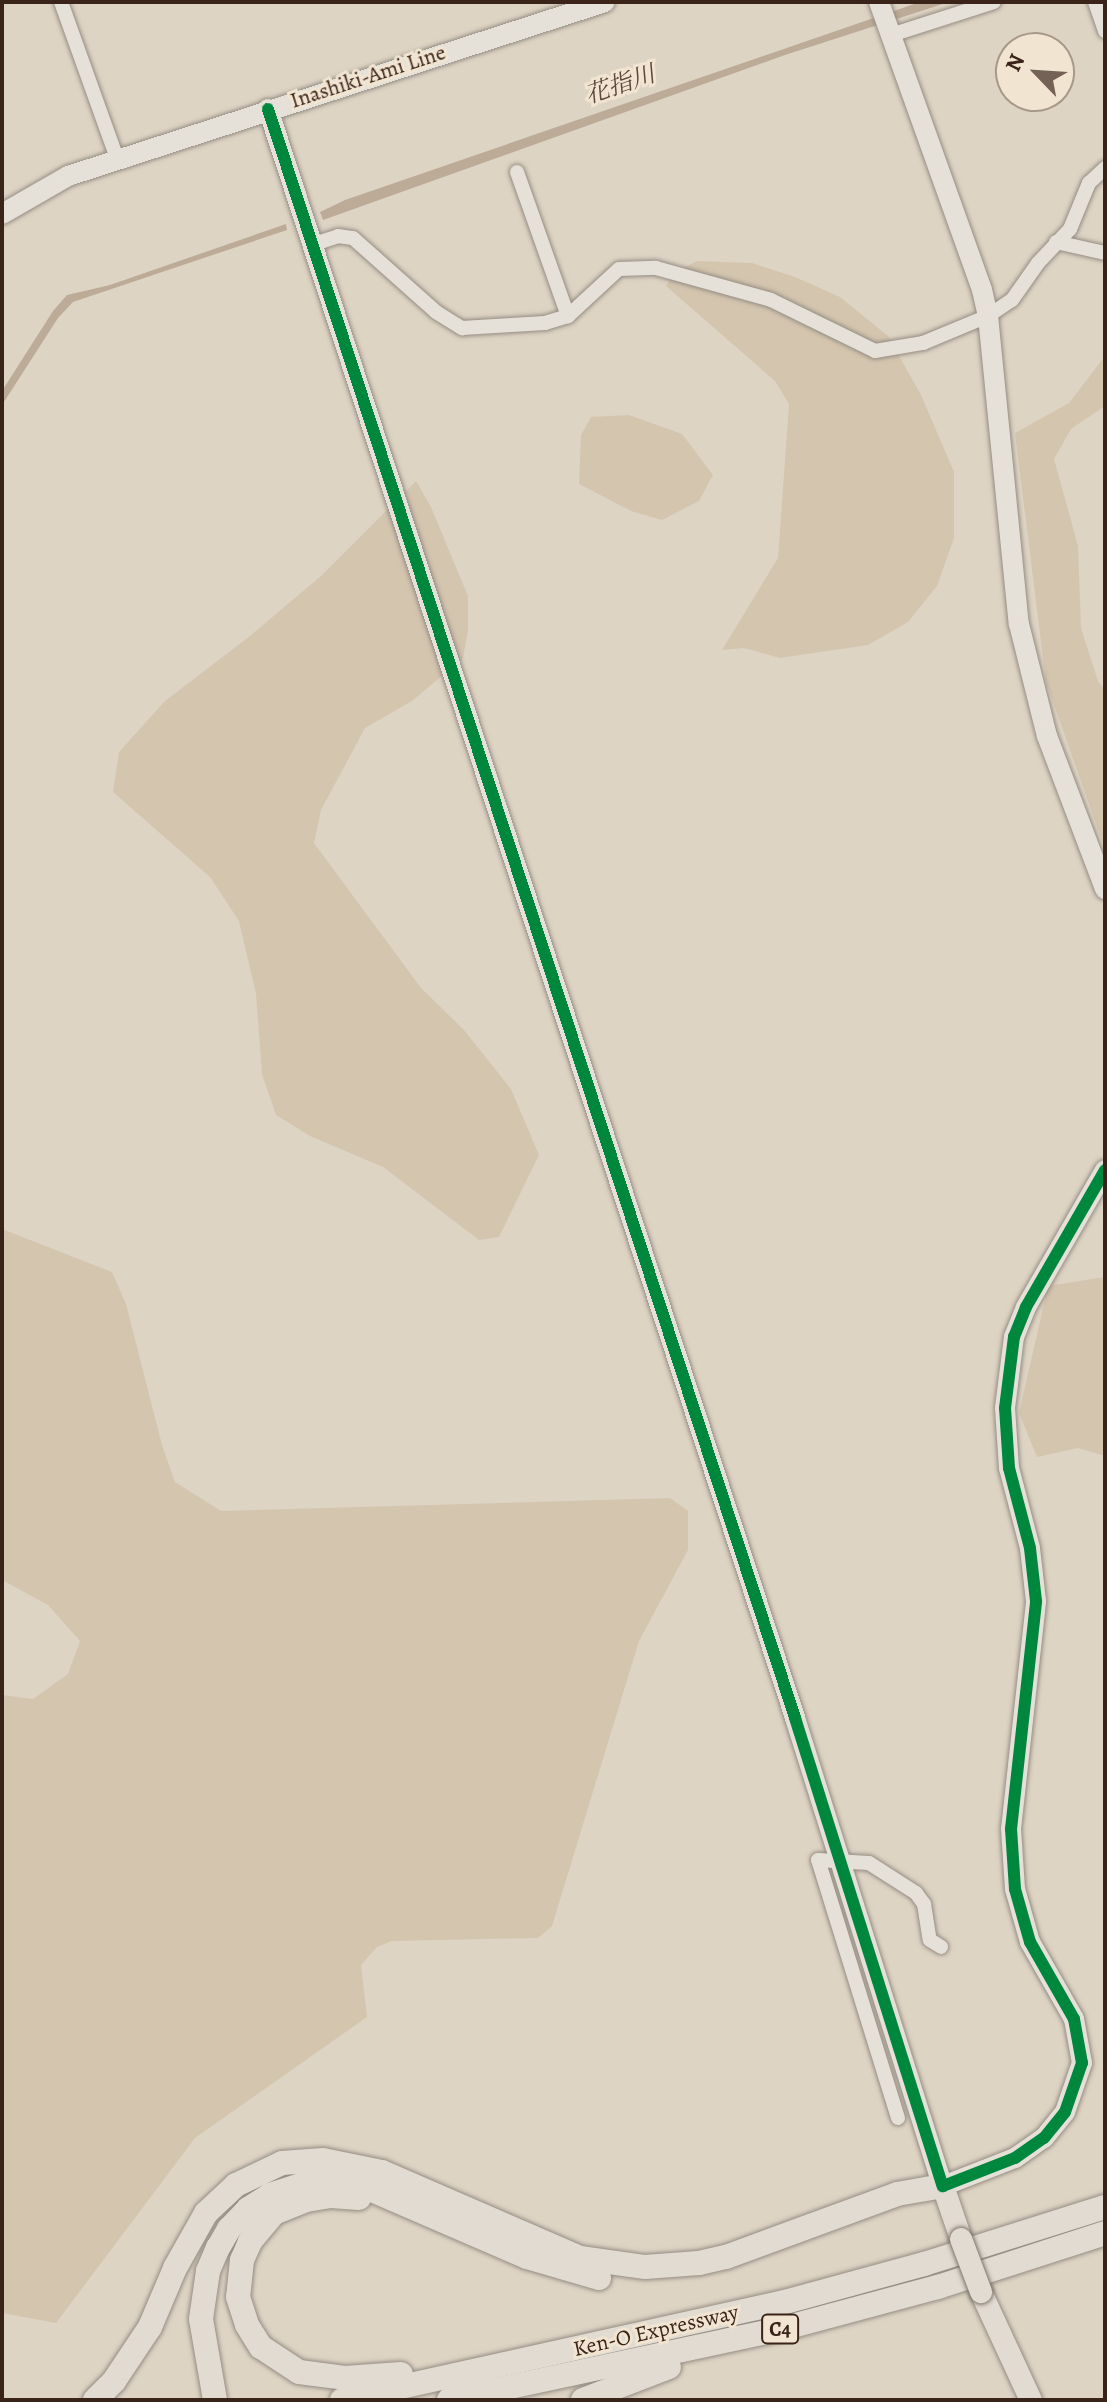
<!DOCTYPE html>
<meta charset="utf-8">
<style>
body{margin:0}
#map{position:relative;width:1107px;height:2402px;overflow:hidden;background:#ded4c4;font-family:Alegreya,"Noto Serif JP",serif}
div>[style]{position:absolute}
.green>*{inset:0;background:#d4c5af}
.water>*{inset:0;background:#bcab96}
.roads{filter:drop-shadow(0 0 2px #958d83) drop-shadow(0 0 2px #958d83)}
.street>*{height:14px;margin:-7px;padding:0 7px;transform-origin:7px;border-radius:7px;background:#e6e1d8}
.secondary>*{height:20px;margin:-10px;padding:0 10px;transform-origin:10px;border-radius:10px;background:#e6e1d8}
.primary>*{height:22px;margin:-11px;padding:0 11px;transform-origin:11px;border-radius:11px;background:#e1dbd2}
.highway>*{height:24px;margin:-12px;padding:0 12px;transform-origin:12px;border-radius:12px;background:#e1dbd2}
.bridges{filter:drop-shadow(0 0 2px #7e756c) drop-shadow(0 0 2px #7e756c)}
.primary-bridge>*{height:22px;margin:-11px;padding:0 11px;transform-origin:11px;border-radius:11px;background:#e1dbd2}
.cycleway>*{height:12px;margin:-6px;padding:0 6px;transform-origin:6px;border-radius:6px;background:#00873e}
span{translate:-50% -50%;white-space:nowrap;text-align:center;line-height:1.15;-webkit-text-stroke:6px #f1e5d2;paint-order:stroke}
.shield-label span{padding:2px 6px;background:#f1e5d2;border:2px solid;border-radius:6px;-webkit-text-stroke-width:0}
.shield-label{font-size:20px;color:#3a2419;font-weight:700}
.street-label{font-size:22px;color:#3a2419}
.water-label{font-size:24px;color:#5d4739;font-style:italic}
.frame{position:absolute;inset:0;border:4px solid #3a2419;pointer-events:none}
.north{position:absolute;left:995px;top:32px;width:80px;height:80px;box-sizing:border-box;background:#f1e5d2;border:2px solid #a89888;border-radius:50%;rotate:295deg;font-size:22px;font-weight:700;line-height:32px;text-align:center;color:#3a2419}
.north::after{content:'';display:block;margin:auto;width:28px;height:36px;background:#736255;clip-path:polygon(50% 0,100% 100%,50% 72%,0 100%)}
</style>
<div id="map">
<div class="green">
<div style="clip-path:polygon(697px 261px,752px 263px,795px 277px,840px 297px,888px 336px,921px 395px,954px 472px,954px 538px,937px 586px,908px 622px,868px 645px,780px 658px,744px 648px,722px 650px,778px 558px,789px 404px,775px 381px,666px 286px,674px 273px)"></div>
<div style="clip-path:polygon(1105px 356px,1105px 406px,1071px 429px,1054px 459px,1078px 546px,1081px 628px,1098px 681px,1105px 690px,1105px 849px,1046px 682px,1015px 433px,1069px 403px)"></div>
<div style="clip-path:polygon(629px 415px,682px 434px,713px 475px,699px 501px,662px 520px,631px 511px,579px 484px,581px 435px,591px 417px)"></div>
<div style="clip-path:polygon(416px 481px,431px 507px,468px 596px,468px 631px,463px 658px,412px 701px,365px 728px,321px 810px,314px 843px,421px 988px,464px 1030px,511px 1089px,539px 1155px,499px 1237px,479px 1240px,383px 1167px,310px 1136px,276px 1115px,262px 1074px,256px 994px,239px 921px,210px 877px,113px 792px,119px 752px,165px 701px,250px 636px,321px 576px)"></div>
<div style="clip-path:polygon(2px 1229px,112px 1272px,126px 1304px,162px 1445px,175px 1482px,221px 1511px,670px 1498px,688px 1511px,688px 1550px,639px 1641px,552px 1926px,538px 1938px,392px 1941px,377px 1947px,361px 1965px,367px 2017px,195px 2138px,56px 2323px,2px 2313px,2px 1695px,33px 1699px,68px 1674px,80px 1641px,48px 1605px,2px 1580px)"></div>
<div style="clip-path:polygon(1105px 1277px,1105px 1456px,1078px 1448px,1037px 1457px,1019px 1413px,1048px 1286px)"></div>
</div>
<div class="water">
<div style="clip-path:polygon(920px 2px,949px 2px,785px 55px,323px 220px,320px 212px,345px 200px)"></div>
<div style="clip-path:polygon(286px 224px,287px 230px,73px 302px,58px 318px,2px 405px,2px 391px,53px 311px,67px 295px,110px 285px)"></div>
</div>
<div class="roads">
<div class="street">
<div style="left:61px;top:2px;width:166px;rotate:70.3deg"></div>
<div style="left:1095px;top:2px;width:31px;rotate:71deg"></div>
<div style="left:891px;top:35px;width:108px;rotate:-17.8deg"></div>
<div style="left:517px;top:172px;width:153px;rotate:70.5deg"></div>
<div style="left:1056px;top:242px;width:50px;rotate:12.7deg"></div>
<div style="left:311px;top:245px;width:28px;rotate:-18deg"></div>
<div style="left:338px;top:236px;width:15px;rotate:8deg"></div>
<div style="left:353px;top:238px;width:111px;rotate:41.7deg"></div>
<div style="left:436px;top:312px;width:31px;rotate:32deg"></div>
<div style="left:462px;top:328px;width:83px;rotate:-3.4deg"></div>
<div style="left:545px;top:323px;width:24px;rotate:-17deg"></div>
<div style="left:568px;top:316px;width:69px;rotate:-42.7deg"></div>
<div style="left:619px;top:269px;width:37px;rotate:-2deg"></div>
<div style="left:656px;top:268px;width:119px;rotate:15.5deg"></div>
<div style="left:771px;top:300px;width:116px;rotate:26.1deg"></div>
<div style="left:875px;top:351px;width:49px;rotate:-9.5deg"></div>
<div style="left:923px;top:343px;width:70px;rotate:-22.6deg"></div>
<div style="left:988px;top:316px;width:29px;rotate:-34deg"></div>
<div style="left:1012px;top:300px;width:45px;rotate:-54.9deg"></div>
<div style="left:1038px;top:263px;width:47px;rotate:-46.7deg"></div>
<div style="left:1070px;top:229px;width:50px;rotate:-67.6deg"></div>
<div style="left:1089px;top:183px;width:22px;rotate:-43deg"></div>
<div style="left:898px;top:2118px;width:270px;rotate:-107.2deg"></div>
<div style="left:818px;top:1860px;width:51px;rotate:3.4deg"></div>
<div style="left:869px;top:1863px;width:56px;rotate:32.6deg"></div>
<div style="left:916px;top:1893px;width:14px;rotate:54deg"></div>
<div style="left:924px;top:1904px;width:36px;rotate:81deg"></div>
<div style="left:930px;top:1940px;width:13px;rotate:32deg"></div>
</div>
<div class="secondary">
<div style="left:879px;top:2px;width:306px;rotate:70.3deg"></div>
<div style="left:982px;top:290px;width:27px;rotate:77deg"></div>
<div style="left:988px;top:316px;width:310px;rotate:84.3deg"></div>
<div style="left:1019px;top:624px;width:115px;rotate:76deg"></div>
<div style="left:1047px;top:736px;width:164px;rotate:69.2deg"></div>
<div style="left:268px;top:109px;width:1693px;rotate:71.86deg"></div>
<div style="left:795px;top:1718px;width:491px;rotate:72.5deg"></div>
<div style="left:943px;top:2186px;width:77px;rotate:-21.3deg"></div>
<div style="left:1015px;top:2158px;width:35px;rotate:-35deg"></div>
<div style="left:1044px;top:2138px;width:33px;rotate:-51deg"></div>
<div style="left:1065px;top:2112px;width:52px;rotate:-70.9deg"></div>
<div style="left:1082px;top:2063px;width:45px;rotate:-100.3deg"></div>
<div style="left:1074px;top:2019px;width:89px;rotate:-119.7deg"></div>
<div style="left:1030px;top:1942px;width:55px;rotate:-105.8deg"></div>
<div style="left:1015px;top:1889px;width:60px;rotate:-93.8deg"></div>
<div style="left:1011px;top:1829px;width:229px;rotate:-83.7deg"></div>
<div style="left:1036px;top:1601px;width:53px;rotate:-96.5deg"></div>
<div style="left:1030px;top:1548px;width:83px;rotate:-104.7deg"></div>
<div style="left:1009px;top:1468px;width:60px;rotate:-93.8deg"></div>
<div style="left:1005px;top:1408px;width:72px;rotate:-82.8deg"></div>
<div style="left:1014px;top:1337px;width:32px;rotate:-68deg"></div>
<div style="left:1026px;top:1307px;width:158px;rotate:-60deg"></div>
<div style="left:2px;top:214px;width:76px;rotate:-29.9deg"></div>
<div style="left:68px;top:176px;width:564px;rotate:-17.95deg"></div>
</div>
<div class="primary">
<div style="left:943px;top:2186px;width:56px;rotate:71.2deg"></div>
<div style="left:981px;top:2292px;width:119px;rotate:65.2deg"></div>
</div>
<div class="highway">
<div style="left:359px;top:2198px;width:28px;rotate:-176deg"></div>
<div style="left:331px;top:2196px;width:25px;rotate:171deg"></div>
<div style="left:306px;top:2200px;width:35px;rotate:158deg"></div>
<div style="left:274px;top:2213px;width:38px;rotate:130deg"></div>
<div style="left:250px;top:2242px;width:20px;rotate:114deg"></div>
<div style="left:242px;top:2260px;width:37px;rotate:96deg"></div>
<div style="left:238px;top:2297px;width:29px;rotate:72deg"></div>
<div style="left:247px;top:2325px;width:26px;rotate:58deg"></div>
<div style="left:261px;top:2347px;width:45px;rotate:33.3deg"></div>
<div style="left:299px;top:2372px;width:46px;rotate:7.4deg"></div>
<div style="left:345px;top:2378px;width:56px;rotate:-4.1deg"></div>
<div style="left:95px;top:2400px;width:27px;rotate:-45deg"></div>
<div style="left:114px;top:2381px;width:65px;rotate:-56.3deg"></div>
<div style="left:150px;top:2327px;width:64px;rotate:-67deg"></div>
<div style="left:175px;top:2268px;width:63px;rotate:-60.6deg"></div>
<div style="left:206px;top:2213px;width:41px;rotate:-43deg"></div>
<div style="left:236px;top:2185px;width:51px;rotate:-25.6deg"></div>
<div style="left:282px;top:2163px;width:41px;rotate:-4.2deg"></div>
<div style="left:323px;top:2160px;width:60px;rotate:11.5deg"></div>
<div style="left:382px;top:2172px;width:216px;rotate:23.5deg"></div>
<div style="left:580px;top:2258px;width:66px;rotate:7.9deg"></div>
<div style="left:645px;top:2267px;width:54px;rotate:-4.2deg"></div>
<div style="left:699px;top:2263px;width:28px;rotate:-13deg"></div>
<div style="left:726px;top:2257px;width:182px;rotate:-20.2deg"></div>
<div style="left:897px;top:2194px;width:47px;rotate:-9.9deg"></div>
<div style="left:215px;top:2400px;width:82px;rotate:-99.8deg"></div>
<div style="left:201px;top:2319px;width:49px;rotate:-81.7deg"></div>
<div style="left:208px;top:2271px;width:25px;rotate:-67deg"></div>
<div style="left:218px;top:2248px;width:22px;rotate:-60deg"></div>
<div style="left:229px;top:2229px;width:28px;rotate:-46deg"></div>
<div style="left:248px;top:2209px;width:26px;rotate:-32deg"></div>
<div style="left:270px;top:2195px;width:36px;rotate:-18deg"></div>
<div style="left:304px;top:2184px;width:16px;rotate:-14deg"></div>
<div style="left:320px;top:2180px;width:38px;rotate:6deg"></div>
<div style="left:358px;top:2184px;width:184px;rotate:23.4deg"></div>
<div style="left:527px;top:2257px;width:75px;rotate:16.3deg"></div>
<div style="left:342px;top:2400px;width:454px;rotate:-12.5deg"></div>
<div style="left:785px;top:2302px;width:144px;rotate:-15.3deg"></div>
<div style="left:924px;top:2264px;width:190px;rotate:-17.5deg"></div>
<div style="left:449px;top:2400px;width:340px;rotate:-12.1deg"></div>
<div style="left:781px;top:2329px;width:163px;rotate:-15deg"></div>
<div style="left:938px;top:2287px;width:176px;rotate:-17.9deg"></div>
<div style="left:583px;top:2400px;width:92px;rotate:-21deg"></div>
</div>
</div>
<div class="bridges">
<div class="primary-bridge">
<div style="left:961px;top:2239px;width:57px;rotate:69.3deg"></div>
</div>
</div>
<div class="cycleway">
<div style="left:268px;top:109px;width:1693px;rotate:71.86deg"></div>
<div style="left:795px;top:1718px;width:491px;rotate:72.5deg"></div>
<div style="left:943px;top:2186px;width:77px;rotate:-21.3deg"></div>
<div style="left:1015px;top:2158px;width:35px;rotate:-35deg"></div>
<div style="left:1044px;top:2138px;width:33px;rotate:-51deg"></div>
<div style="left:1065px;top:2112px;width:52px;rotate:-70.9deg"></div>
<div style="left:1082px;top:2063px;width:45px;rotate:-100.3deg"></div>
<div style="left:1074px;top:2019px;width:89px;rotate:-119.7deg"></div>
<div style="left:1030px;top:1942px;width:55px;rotate:-105.8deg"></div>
<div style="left:1015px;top:1889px;width:60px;rotate:-93.8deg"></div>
<div style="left:1011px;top:1829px;width:229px;rotate:-83.7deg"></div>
<div style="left:1036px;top:1601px;width:53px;rotate:-96.5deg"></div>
<div style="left:1030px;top:1548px;width:83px;rotate:-104.7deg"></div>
<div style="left:1009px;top:1468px;width:60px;rotate:-93.8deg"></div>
<div style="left:1005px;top:1408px;width:72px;rotate:-82.8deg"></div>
<div style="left:1014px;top:1337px;width:32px;rotate:-68deg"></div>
<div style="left:1026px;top:1307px;width:158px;rotate:-60deg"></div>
</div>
<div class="shield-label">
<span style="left:780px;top:2329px">C4</span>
</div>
<div class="street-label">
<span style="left:368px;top:77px;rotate:-18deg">Inashiki-Ami Line</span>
<span style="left:656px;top:2331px;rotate:-13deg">Ken-O Expressway</span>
</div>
<div class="water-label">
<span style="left:620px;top:85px;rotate:-19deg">花指川</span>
</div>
<div class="frame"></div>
<div class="north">N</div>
</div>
